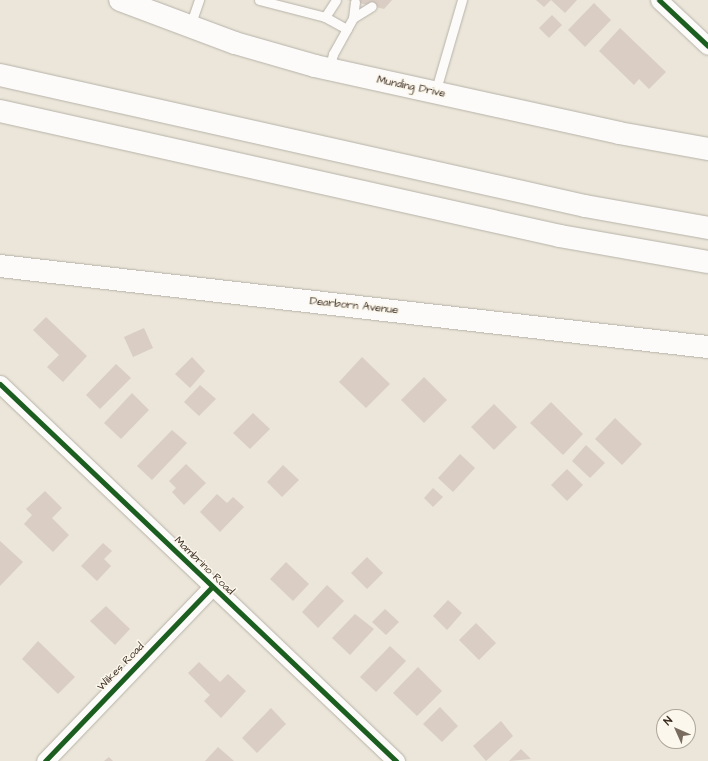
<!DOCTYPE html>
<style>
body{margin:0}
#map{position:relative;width:708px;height:761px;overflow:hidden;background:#ebe6d9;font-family:"Architects Daughter",sans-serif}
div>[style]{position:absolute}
.building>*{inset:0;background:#dacdc3}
.roads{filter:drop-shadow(0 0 1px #b7b2a9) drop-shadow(0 0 1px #b7b2a9)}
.lane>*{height:9px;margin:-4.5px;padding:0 4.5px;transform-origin:4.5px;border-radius:4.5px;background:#fcfbf9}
.street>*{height:17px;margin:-8.5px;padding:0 8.5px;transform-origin:8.5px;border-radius:8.5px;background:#fcfbf9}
.primary>*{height:22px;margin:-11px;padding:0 11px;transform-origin:11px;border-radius:11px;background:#fcfbf9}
.highway>*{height:22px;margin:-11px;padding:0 11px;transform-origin:11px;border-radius:11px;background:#fcfbf9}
.cycleway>*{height:5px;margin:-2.5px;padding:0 2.5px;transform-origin:2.5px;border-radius:2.5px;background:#1b5e20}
span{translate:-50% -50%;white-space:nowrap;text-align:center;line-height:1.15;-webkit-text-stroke:3px #fbf7ec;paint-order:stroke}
.street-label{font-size:11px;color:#3b2a1e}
.north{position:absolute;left:656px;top:709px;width:40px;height:40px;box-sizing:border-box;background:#fbf7ec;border:1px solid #aea59a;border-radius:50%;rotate:315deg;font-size:11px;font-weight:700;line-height:16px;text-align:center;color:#3b2a1e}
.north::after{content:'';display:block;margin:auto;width:14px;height:18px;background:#796c5f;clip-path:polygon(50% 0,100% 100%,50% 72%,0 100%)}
</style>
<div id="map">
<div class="building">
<div style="clip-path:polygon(347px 0,392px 0,384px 9px)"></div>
<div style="clip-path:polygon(536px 0,551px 0,544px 7px)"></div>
<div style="clip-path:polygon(551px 0,577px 0,565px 13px)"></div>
<div style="clip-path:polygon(594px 3px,611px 20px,585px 47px,568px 30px)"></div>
<div style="clip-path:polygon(552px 15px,562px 25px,549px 38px,539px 28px)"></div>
<div style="clip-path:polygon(620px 28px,666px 72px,649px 89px,639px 79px,634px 85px,599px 51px)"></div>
<div style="clip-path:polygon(46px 317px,87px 356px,63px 382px,47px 367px,59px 355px,33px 330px)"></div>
<div style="clip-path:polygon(144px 328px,153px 348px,133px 357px,124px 337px)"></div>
<div style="clip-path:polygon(192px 357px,205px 371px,190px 388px,175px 374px)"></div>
<div style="clip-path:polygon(362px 357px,390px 384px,366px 408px,339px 382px)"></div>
<div style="clip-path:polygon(116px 364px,131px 378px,100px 409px,86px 395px)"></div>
<div style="clip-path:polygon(424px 377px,447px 400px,424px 423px,401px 400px)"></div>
<div style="clip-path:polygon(200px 385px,216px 399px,199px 416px,184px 402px)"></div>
<div style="clip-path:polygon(132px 393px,149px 410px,121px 439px,104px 423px)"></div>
<div style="clip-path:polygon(551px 402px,583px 434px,563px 455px,530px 423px)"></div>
<div style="clip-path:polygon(494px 404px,517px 427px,494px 450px,471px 427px)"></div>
<div style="clip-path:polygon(253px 413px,270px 429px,250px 449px,233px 433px)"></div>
<div style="clip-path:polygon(615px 418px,642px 444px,622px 465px,595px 439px)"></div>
<div style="clip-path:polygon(172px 430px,187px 443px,152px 480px,137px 466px)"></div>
<div style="clip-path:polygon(586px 445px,605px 463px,590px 478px,572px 461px)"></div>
<div style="clip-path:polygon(460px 454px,475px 468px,453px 492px,438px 478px)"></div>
<div style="clip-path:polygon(186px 464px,206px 483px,184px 505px,172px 492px,176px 488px,169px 481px)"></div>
<div style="clip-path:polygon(283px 465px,299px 480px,282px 497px,267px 482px)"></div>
<div style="clip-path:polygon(567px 469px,583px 485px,567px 501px,551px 485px)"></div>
<div style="clip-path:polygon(433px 488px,443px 497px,433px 507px,424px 498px)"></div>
<div style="clip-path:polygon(45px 491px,62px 508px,52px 518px,69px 535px,53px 552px,24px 524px,32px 515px,26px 509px)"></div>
<div style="clip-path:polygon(217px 494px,227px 503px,233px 497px,244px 507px,220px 532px,200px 512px)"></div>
<div style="clip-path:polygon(0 541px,23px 562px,0 586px)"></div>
<div style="clip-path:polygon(103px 543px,112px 551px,104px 559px,111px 566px,97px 581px,81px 566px)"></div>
<div style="clip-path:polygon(367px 557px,383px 573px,367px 589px,351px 573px)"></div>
<div style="clip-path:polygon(286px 562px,309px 584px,293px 601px,270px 579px)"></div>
<div style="clip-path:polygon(327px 585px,344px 601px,318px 628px,302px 612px)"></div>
<div style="clip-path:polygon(448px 600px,462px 613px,447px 630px,433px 616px)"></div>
<div style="clip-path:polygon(106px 606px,130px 629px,115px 645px,90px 621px)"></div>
<div style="clip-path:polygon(385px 609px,399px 622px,386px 635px,372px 622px)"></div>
<div style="clip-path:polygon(355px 614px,374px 629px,350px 655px,332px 638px)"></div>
<div style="clip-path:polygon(476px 623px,496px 643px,479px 660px,459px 640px)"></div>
<div style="clip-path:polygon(38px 641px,75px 677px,58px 694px,22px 659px)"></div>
<div style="clip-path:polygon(390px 646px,406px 661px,376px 692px,360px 677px)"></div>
<div style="clip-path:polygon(199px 662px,220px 682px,228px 674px,246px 691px,221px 718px,204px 701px,210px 695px,188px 673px)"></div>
<div style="clip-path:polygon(418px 667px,442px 691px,417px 716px,393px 693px)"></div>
<div style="clip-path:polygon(440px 707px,458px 726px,442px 742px,423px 724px)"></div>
<div style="clip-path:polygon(271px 708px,286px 724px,257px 753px,242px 738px)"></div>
<div style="clip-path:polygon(501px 721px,513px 736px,486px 761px,473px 746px)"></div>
<div style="clip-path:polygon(218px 747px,234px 761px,205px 761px)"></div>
<div style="clip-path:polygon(521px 749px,531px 759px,509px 761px)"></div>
<div style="clip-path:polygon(109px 757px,113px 761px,104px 761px)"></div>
</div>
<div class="roads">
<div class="lane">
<div style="left:259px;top:0;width:68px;rotate:14.4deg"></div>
<div style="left:325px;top:17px;width:25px;rotate:29deg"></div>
<div style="left:325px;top:17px;width:20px;rotate:-57deg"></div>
<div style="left:353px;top:18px;width:22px;rotate:-32deg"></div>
<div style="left:190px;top:26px;width:28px;rotate:-71deg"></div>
<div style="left:329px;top:69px;width:16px;rotate:-75deg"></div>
<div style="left:333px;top:54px;width:41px;rotate:-60.9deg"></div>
<div style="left:353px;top:18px;width:16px;rotate:-83deg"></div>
<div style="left:435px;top:93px;width:97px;rotate:-73.8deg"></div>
</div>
<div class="street">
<div style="left:659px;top:0;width:67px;rotate:43.2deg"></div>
<div style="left:0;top:384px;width:547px;rotate:43.59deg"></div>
<div style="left:45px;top:761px;width:241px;rotate:-46.2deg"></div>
</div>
<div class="primary">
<div style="left:120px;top:0;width:123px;rotate:20.5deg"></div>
<div style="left:235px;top:43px;width:83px;rotate:16deg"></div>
<div style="left:315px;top:66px;width:311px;rotate:12.4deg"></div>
<div style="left:619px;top:133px;width:90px;rotate:10.2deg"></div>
<div style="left:0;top:266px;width:713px;rotate:6.53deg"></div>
</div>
<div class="highway">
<div style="left:0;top:75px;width:599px;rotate:12.62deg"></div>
<div style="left:585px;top:206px;width:125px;rotate:10.1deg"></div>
<div style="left:0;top:111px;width:574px;rotate:12.58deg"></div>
<div style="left:560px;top:236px;width:150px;rotate:10deg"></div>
</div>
</div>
<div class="cycleway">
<div style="left:659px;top:0;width:67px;rotate:43.2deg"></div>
<div style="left:0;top:384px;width:547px;rotate:43.59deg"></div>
<div style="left:45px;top:761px;width:241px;rotate:-46.2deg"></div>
</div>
<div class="street-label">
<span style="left:411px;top:87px;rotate:12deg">Munding Drive</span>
<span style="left:354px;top:306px;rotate:6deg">Dearborn Avenue</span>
<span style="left:204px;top:566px;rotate:44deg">Mambrino Road</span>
<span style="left:121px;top:667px;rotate:-46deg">Wilkes Road</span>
</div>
<div class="north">N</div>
</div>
